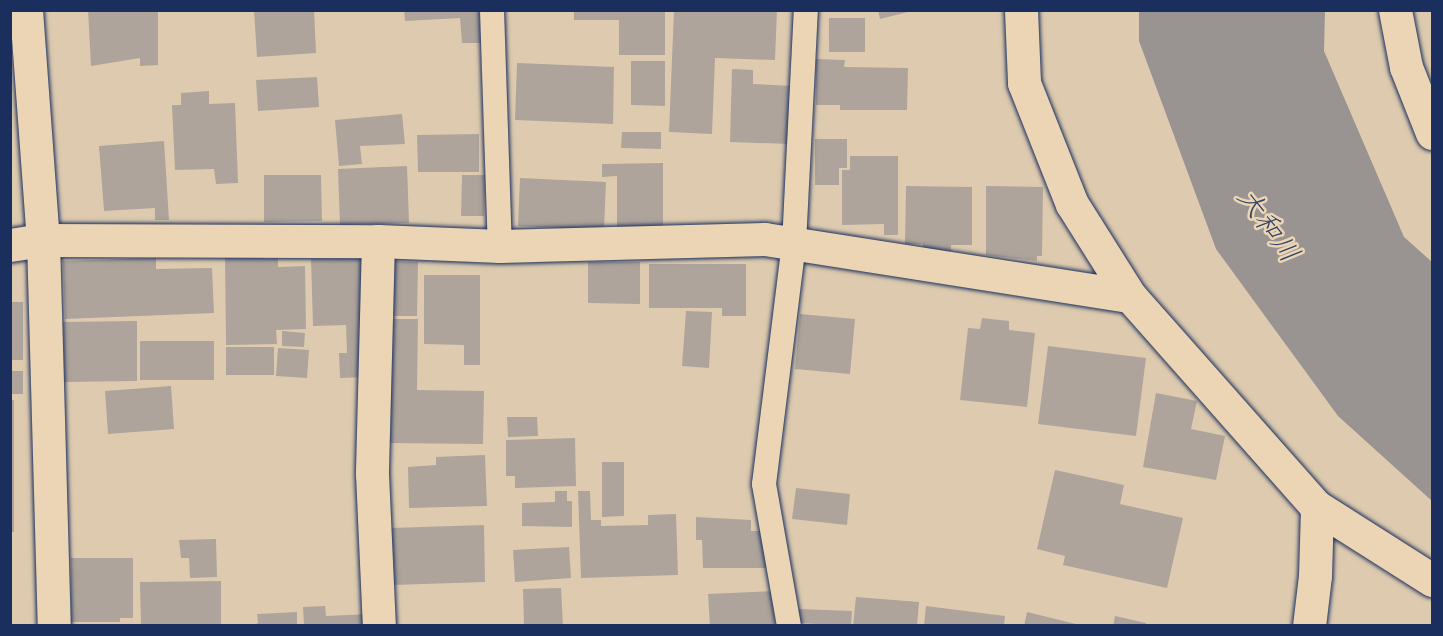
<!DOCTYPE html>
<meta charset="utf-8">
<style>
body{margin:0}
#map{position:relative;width:1443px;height:636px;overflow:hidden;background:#decbaf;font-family:"Indie Flower","Klee One",sans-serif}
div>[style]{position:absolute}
.water>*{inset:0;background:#999392}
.building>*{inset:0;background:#aea49b}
.roads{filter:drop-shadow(0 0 2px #1b2f5e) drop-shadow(0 0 2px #1b2f5e)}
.service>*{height:24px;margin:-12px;padding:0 12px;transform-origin:12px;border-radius:12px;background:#ebd5b4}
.minor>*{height:33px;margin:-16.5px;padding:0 16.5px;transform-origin:16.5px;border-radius:16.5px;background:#ebd5b4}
span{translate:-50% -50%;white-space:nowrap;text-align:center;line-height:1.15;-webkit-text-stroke:5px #ebd5b4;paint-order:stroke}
.water-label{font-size:28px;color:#344368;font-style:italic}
.frame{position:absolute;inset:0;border:12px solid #1b2f5e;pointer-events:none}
</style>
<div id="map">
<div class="water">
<div style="clip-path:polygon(1139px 11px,1325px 11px,1324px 51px,1404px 237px,1432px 262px,1432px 501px,1338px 416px,1216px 249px,1139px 41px)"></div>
</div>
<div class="building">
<div style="clip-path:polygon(88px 10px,158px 10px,158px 65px,140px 66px,140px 58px,91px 66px)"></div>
<div style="clip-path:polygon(254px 10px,314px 10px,316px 53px,257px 57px)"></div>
<div style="clip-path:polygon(404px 10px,479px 10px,481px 43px,462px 43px,460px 18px,405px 21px)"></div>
<div style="clip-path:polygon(574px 10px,665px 10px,665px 55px,619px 55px,619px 20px,574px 20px)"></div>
<div style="clip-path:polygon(674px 10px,777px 10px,775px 60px,715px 58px,712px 134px,669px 132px)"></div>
<div style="clip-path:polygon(878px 10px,912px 10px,912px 11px,880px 19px)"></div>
<div style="clip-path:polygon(829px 18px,865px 18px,865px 52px,829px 52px)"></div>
<div style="clip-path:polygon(816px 59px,845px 60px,844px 67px,908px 68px,907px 110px,840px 110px,840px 105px,816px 105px)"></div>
<div style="clip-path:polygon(631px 61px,665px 61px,665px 106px,631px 105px)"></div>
<div style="clip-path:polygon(517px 63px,614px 67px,613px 124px,515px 120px)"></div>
<div style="clip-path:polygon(732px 69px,753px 70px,753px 84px,792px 86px,790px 144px,730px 142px)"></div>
<div style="clip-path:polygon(317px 77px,319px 107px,258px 111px,256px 80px)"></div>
<div style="clip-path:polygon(209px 91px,209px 104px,235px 103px,238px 183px,216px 184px,214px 169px,175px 170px,172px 105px,181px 105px,181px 93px)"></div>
<div style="clip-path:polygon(402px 114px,405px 144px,360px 146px,362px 164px,339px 166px,335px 120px)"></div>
<div style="clip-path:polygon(622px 132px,661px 132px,661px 149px,621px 148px)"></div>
<div style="clip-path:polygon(479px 134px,479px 172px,418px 172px,417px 135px)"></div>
<div style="clip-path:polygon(815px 139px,847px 139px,847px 168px,839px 168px,839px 185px,815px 185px)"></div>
<div style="clip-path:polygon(164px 141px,169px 220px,155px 220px,155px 208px,104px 211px,99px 146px)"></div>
<div style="clip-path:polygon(850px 156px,898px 156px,898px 235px,884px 235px,884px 224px,842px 225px,842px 170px,850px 170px)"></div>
<div style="clip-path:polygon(663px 163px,663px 232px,617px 232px,617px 176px,602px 177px,602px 164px)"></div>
<div style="clip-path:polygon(407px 166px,409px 223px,340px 225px,338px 169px)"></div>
<div style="clip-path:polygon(264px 175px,321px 175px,322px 221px,264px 222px)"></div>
<div style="clip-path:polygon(462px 175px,485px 175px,484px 216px,461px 216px)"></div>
<div style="clip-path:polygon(520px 178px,606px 182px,604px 230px,518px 226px)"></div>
<div style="clip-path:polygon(906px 186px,972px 187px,972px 245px,951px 245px,951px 251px,923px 250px,923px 244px,905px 244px)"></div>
<div style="clip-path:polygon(986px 186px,1043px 187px,1042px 256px,1037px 256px,1037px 261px,986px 255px)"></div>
<div style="clip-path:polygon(264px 255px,264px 259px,278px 258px,278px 267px,305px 266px,306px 329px,276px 330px,277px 344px,226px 345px,225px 256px)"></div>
<div style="clip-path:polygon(156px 258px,156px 269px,212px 268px,214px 313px,65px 319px,63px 261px)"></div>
<div style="clip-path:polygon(361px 258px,365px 377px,340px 378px,339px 353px,347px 353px,346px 325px,313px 326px,311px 259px)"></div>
<div style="clip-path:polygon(386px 261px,418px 262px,417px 316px,386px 316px)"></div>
<div style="clip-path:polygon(588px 262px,640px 262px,640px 304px,588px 303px)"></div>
<div style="clip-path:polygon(649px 264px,746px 264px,746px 316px,722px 316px,722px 308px,649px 308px)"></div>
<div style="clip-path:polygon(424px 275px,480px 275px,480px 365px,464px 365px,464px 345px,424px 344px)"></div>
<div style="clip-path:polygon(10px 302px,23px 302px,23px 360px,10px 360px)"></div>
<div style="clip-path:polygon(686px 311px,712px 312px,709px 368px,682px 366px)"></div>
<div style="clip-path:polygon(800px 314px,855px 319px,850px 374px,795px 369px)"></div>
<div style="clip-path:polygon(982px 318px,1009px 321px,1009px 330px,1035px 333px,1027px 407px,960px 400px,968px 328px,980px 329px)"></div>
<div style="clip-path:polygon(386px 319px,418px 319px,417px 390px,484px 391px,483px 444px,385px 443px)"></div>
<div style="clip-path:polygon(137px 321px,137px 381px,64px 382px,63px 322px)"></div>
<div style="clip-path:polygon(282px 331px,305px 333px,304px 347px,282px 346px)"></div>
<div style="clip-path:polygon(140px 341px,214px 341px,214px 380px,140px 380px)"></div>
<div style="clip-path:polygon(1048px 346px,1146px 358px,1136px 436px,1038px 424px)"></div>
<div style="clip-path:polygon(226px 347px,274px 347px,274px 375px,226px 375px)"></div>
<div style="clip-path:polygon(278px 348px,309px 350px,307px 378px,276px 376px)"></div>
<div style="clip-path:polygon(10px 371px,23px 371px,23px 394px,10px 394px)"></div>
<div style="clip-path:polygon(171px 386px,174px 429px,108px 434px,105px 391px)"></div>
<div style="clip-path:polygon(1156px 393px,1197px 401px,1191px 429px,1225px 436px,1216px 480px,1143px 467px)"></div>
<div style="clip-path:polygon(10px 400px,14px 400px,14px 532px,10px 532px)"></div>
<div style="clip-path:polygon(507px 417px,537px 417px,538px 436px,508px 437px)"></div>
<div style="clip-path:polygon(575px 438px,576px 486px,515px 488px,515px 476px,506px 476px,506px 440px)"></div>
<div style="clip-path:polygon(485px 455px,487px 506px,409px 508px,408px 467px,436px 465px,436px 457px)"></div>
<div style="clip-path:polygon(602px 462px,624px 462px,624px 516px,602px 517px)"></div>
<div style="clip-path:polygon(1055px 470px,1124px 485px,1120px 504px,1183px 518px,1167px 588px,1063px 565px,1065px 556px,1037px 549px)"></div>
<div style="clip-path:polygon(796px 488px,850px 494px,847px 525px,792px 519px)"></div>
<div style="clip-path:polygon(555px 491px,567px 491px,567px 501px,572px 501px,572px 527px,522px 526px,522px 503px,555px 502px)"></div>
<div style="clip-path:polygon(578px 491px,590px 491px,591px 520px,601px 520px,601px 526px,648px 525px,648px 515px,676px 514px,678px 575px,581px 578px)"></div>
<div style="clip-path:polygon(696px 517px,751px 520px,751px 531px,772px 531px,772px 568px,703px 568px,702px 540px,696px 540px)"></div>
<div style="clip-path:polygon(484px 525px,485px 582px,392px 585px,391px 528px)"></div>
<div style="clip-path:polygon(216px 539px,217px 577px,190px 578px,189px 558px,181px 558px,179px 540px)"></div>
<div style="clip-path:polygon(569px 547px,571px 578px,515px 582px,513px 550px)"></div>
<div style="clip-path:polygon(71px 558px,133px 558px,133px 618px,120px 618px,120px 622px,71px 622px)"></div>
<div style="clip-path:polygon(221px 581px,221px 626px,141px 626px,140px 582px)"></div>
<div style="clip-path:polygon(561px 588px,563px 626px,524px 626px,523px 589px)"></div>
<div style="clip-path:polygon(773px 591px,775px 626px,710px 626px,708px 594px)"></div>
<div style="clip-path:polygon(856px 597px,919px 602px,917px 626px,853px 626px)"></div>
<div style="clip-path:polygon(325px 606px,326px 616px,370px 614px,370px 626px,304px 626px,303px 607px)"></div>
<div style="clip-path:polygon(926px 606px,1005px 616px,1004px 626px,924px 626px)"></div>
<div style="clip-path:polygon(799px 609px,852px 611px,851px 626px,798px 623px)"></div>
<div style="clip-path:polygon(297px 612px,297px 626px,252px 626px,258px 623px,257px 614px)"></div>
<div style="clip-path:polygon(1027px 612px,1080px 625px,1080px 626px,1024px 626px)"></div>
<div style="clip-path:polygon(1115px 616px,1146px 623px,1146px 626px,1113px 626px)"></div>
</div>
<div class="roads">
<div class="service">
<div style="left:492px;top:10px;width:236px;rotate:88.1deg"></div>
<div style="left:789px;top:626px;width:144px;rotate:-100deg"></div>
<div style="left:764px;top:484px;width:242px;rotate:-82.9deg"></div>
<div style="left:794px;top:244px;width:234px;rotate:-87.1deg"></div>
</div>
<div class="minor">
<div style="left:26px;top:10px;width:231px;rotate:85.8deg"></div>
<div style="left:43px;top:240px;width:386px;rotate:88.4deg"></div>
<div style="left:1021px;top:10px;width:73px;rotate:87.6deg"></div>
<div style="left:1024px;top:83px;width:130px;rotate:68.4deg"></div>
<div style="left:1072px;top:204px;width:109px;rotate:57.8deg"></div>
<div style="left:1130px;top:296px;width:282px;rotate:48.5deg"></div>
<div style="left:1317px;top:507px;width:136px;rotate:32.4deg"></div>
<div style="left:1395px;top:10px;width:58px;rotate:79.1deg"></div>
<div style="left:1406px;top:67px;width:71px;rotate:68.5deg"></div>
<div style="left:378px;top:241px;width:233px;rotate:91.5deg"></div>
<div style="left:372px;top:474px;width:152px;rotate:87.4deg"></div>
<div style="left:10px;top:245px;width:33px;rotate:-9deg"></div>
<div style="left:43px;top:240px;width:335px;rotate:0.2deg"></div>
<div style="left:378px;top:241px;width:122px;rotate:2.3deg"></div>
<div style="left:500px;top:246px;width:265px;rotate:-1.5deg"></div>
<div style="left:765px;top:239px;width:369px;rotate:8.9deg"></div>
<div style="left:1309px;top:626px;width:50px;rotate:-83.2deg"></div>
<div style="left:1315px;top:576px;width:69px;rotate:-88.3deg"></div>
</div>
</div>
<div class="water-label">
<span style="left:1266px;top:227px;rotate:54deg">大和川</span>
</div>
<div class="frame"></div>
</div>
